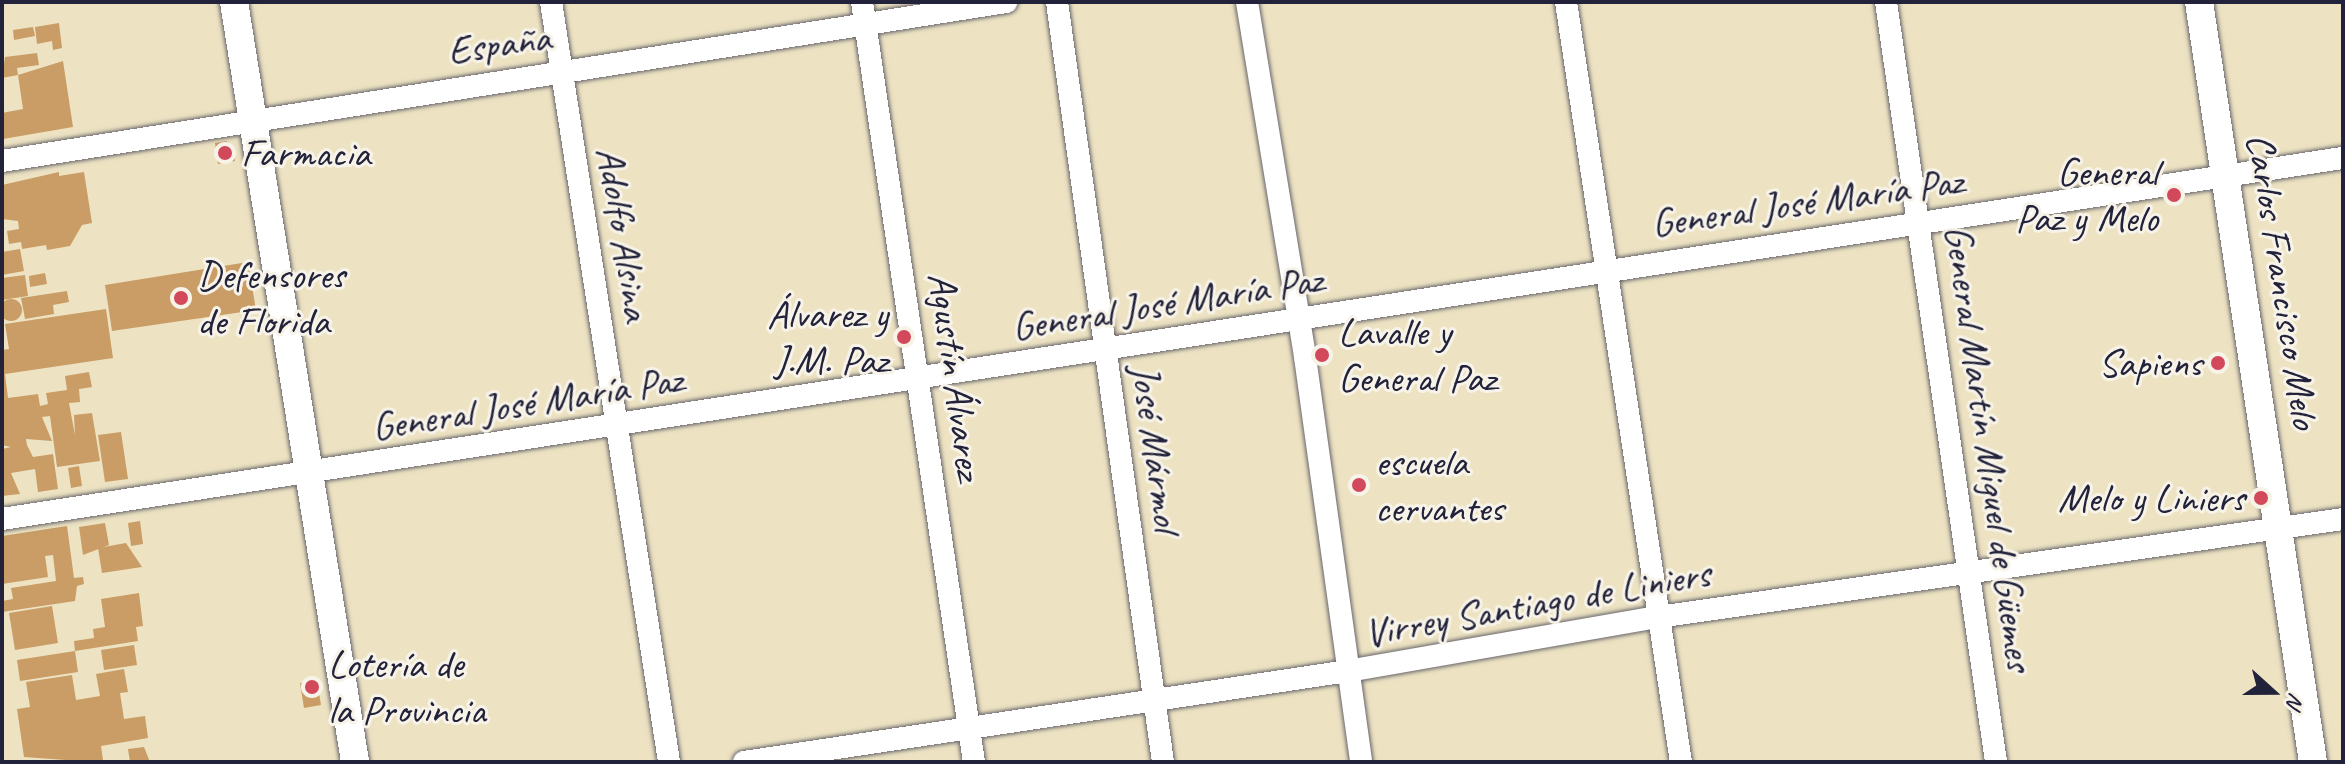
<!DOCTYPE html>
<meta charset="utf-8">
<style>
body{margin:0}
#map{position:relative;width:2345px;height:764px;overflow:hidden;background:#ede3c3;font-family:Caveat,sans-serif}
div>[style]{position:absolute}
.building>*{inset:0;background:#c99d65}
.round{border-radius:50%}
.roads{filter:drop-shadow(0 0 2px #69666b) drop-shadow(0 0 2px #69666b)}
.minor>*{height:22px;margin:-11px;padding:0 11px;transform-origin:11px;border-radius:11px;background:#fff}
.tertiary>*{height:28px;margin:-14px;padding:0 14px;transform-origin:14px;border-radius:14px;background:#fff}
.dots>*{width:22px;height:22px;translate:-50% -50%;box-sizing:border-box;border:4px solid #f7f3e8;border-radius:50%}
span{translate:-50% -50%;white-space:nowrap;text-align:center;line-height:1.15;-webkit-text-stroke:6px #f7f3e8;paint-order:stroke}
.street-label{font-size:40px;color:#22223b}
.poi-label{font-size:40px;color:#22223b}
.left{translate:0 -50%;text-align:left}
.right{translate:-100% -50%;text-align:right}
.frame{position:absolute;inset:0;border:4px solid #22223b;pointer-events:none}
.north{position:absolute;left:2233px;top:652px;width:80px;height:80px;-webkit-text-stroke:6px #f7f3e8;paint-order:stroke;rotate:111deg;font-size:22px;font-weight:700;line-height:32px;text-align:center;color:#22223b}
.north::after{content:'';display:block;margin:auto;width:28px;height:36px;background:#22223b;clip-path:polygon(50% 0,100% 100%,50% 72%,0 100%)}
</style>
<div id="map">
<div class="building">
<div style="clip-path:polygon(59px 23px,62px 48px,53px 50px,52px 41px,37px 44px,35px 27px)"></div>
<div style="clip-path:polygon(33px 27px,35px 36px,14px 40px,13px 30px)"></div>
<div style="clip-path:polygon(37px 53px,39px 65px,17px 68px,18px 75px,2px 78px,5px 57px)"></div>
<div style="clip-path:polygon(63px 61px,73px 127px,3px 139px,2px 113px,23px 109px,18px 75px)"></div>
<div style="clip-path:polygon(226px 141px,233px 146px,235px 161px,218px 164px,215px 143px)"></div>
<div style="clip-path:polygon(59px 172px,59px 176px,84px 172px,92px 223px,82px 225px,70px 246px,47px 250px,46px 245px,22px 249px,21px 242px,9px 244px,7px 231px,19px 229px,18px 221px,2px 219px,2px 185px)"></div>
<div style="clip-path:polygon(20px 249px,24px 271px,2px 275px,2px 252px)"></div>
<div style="clip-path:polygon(248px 262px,256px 310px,112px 331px,105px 285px)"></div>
<div style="clip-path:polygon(45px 273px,47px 284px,30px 287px,29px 276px)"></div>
<div style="clip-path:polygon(25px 275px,28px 296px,2px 300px,2px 278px)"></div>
<div style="clip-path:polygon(67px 291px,69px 302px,53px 305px,54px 314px,25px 319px,21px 298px)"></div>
<div class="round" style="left:0;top:299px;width:22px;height:22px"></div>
<div style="clip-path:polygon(106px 309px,113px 358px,5px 374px,8px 398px,38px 394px,40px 406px,48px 404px,46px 393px,67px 390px,65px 376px,89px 372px,92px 387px,79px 389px,80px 402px,69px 403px,75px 435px,74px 415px,92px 413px,100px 461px,57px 467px,50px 416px,42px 417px,52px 441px,26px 439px,27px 445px,33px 457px,53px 454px,58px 489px,38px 492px,35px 469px,11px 473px,20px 494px,2px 496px,2px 449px,11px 447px,2px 445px,2px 350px,9px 349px,5px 324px)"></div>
<div style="clip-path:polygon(121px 432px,128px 479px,105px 482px,98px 435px)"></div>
<div style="clip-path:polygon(79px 466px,82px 486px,71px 488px,68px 468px)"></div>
<div style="clip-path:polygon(140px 521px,143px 544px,131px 546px,128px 523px)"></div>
<div style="clip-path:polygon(105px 523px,109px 545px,83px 555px,79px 527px)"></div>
<div style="clip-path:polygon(67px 526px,74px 578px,83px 577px,84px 584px,77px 586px,75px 601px,2px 612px,2px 601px,13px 599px,11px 588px,56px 581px,53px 555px,45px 556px,48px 577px,2px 584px,2px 536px)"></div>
<div style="clip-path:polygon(126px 543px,142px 567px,102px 573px,98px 548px)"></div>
<div style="clip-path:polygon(139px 593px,143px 626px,136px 627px,138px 641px,75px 651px,74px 641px,94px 638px,93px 629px,105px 627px,101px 599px)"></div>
<div style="clip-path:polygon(52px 606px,58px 643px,15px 650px,9px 613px)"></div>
<div style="clip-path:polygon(134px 645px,137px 665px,104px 670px,101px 650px)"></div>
<div style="clip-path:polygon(75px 651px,78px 672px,20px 681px,17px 660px)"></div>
<div style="clip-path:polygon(124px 669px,128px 692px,120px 693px,124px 719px,145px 716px,148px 738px,101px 746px,103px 760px,93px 762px,24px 757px,17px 709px,30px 707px,26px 682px,72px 675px,76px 700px,100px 696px,96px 674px)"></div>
<div style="clip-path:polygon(317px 681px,321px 705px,304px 708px,300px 683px)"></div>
<div style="clip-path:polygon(144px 747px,150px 762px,130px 762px,128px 749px)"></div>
</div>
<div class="roads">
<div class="minor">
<div style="left:551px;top:2px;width:769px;rotate:81.17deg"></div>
<div style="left:862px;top:2px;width:768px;rotate:81.62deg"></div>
<div style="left:1057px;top:2px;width:767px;rotate:82.06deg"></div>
<div style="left:1247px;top:2px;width:360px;rotate:80.7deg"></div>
<div style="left:1305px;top:357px;width:409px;rotate:82.1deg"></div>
<div style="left:1566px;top:2px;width:769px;rotate:81.4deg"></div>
<div style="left:1886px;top:2px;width:768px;rotate:81.76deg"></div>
<div style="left:2px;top:161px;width:1017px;rotate:-9deg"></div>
<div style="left:2px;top:519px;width:2369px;rotate:-8.77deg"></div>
<div style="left:744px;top:762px;width:611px;rotate:-8.57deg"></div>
<div style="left:1348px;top:671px;width:315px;rotate:-9.9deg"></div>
<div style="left:1658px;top:617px;width:692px;rotate:-8.14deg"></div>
</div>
<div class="tertiary">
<div style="left:234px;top:2px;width:770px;rotate:80.95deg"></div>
<div style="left:2199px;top:2px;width:769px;rotate:81.47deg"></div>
</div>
</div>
<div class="dots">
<div style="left:225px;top:153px;background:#d1495b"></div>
<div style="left:2174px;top:195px;background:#d1495b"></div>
<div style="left:181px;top:298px;background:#d1495b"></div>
<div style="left:904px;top:337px;background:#d1495b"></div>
<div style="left:1322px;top:355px;background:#d1495b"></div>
<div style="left:2218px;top:363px;background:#d1495b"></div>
<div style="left:1359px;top:485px;background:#d1495b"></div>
<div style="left:2261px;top:498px;background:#d1495b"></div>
<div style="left:312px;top:687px;background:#d1495b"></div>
</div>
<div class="street-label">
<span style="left:499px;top:44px;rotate:-8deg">España</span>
<span style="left:1807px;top:202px;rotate:-8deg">General José María Paz</span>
<span style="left:624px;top:234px;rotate:81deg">Adolfo Alsina</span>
<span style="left:2283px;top:281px;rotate:81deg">Carlos Francisco Melo</span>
<span style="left:1167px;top:303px;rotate:-9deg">General José María Paz</span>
<span style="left:956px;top:376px;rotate:82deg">Agustín Álvarez</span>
<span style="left:527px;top:403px;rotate:-9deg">General José María Paz</span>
<span style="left:1156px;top:448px;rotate:82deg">José Mármol</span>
<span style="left:1989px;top:448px;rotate:82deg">General Martín Miguel de Güemes</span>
<span style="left:1537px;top:603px;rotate:-10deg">Virrey Santiago de Liniers</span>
</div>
<div class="poi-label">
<span class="left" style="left:241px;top:153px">Farmacia</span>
<span class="right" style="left:2158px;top:195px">General<br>Paz y Melo</span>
<span class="left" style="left:197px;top:298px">Defensores<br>de Florida</span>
<span class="right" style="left:888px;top:337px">Álvarez y<br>J.M. Paz</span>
<span class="left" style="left:1338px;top:355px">Lavalle y<br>General Paz</span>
<span class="right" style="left:2202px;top:363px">Sapiens</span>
<span class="left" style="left:1375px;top:485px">escuela<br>cervantes</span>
<span class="right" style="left:2245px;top:498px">Melo y Liniers</span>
<span class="left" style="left:328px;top:687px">Lotería de<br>la Provincia</span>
</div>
<div class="frame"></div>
<div class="north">N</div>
</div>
